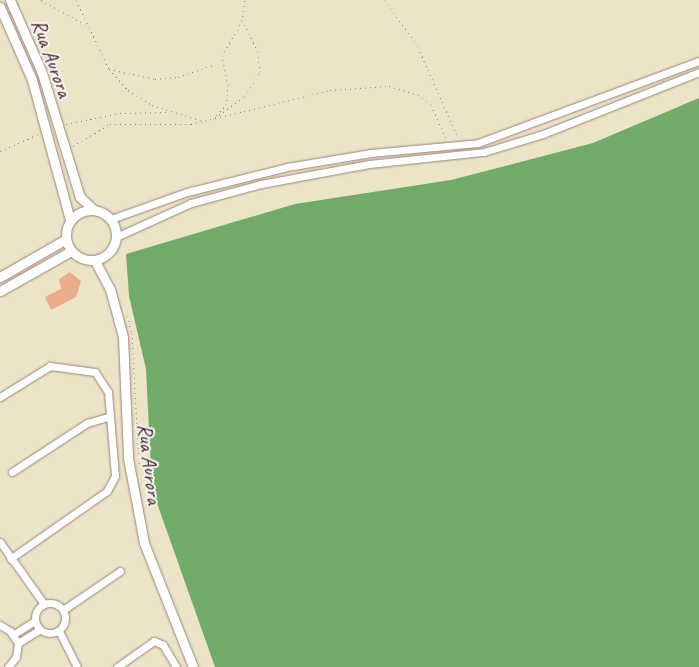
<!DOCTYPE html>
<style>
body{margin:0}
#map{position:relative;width:699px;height:667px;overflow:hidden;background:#ece4c7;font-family:Caveat,sans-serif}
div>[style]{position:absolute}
.forest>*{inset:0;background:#72aa68}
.building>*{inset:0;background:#eaad8b}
.path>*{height:1px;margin-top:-0.5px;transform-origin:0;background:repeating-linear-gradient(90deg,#9b8279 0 1px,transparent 0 5px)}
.roads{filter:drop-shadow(0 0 1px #9b8279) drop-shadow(0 0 1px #9b8279)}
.minor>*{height:7px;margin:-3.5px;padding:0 3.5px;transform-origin:3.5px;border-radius:3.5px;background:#fff}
.minor>.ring{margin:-3.5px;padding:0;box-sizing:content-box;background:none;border:7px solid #fff;border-radius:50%}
.tertiary>*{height:9px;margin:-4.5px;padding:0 4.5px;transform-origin:4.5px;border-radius:4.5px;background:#fff}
.tertiary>.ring{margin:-4.5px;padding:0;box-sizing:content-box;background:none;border:9px solid #fff;border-radius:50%}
span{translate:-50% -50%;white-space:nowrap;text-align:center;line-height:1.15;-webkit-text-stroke:4px #f6f6f2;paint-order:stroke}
.street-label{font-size:21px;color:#4a1f2b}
</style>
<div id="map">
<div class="forest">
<div style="clip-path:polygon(699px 98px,699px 667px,215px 667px,152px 489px,146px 369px,129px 296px,126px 254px,295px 204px,451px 180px,593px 143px)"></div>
</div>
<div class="building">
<div style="clip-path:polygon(70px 272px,81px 281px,76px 297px,51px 310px,45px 297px,61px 289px,59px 279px)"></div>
</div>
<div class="path">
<div style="left:41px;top:0;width:54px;rotate:29deg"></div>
<div style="left:76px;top:0;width:76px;rotate:64.4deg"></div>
<div style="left:109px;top:69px;width:47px;rotate:12.3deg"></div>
<div style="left:155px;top:79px;width:23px;rotate:-5deg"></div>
<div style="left:178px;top:77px;width:39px;rotate:-19deg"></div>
<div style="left:385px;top:0;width:57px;rotate:54.9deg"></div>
<div style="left:418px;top:47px;width:99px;rotate:66.3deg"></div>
<div style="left:109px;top:69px;width:28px;rotate:48deg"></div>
<div style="left:128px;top:90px;width:28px;rotate:32deg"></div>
<div style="left:152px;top:105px;width:52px;rotate:17.7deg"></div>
<div style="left:215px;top:118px;width:37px;rotate:-36deg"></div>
<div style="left:245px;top:96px;width:28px;rotate:-58deg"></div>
<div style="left:260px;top:72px;width:20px;rotate:-96deg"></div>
<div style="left:258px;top:52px;width:34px;rotate:-116deg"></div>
<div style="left:213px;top:119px;width:19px;rotate:-47deg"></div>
<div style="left:226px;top:105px;width:20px;rotate:-84deg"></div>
<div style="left:228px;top:85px;width:30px;rotate:-102deg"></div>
<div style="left:222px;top:56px;width:40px;rotate:-60.3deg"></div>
<div style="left:242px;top:21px;width:21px;rotate:-82deg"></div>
<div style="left:66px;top:124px;width:55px;rotate:-11.5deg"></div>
<div style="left:120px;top:113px;width:47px;rotate:-1.2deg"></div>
<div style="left:73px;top:146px;width:43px;rotate:-30.7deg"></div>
<div style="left:110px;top:124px;width:81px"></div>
<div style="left:191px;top:124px;width:143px;rotate:-13.7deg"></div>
<div style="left:330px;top:90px;width:59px;rotate:-3.9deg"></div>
<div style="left:389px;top:86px;width:30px;rotate:17deg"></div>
<div style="left:418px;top:95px;width:16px;rotate:38deg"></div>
<div style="left:431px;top:105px;width:36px;rotate:66deg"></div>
<div style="left:0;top:151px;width:43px;rotate:-23.6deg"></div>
<div style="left:127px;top:316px;width:18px;rotate:74deg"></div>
<div style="left:132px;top:333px;width:133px;rotate:87deg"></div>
</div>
<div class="roads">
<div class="minor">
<div style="left:111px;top:219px;width:81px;rotate:-19.6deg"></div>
<div style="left:187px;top:192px;width:103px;rotate:-14deg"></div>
<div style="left:287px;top:167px;width:85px;rotate:-9.5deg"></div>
<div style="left:371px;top:153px;width:107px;rotate:-5.3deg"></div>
<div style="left:478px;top:143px;width:236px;rotate:-20.4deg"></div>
<div style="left:116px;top:237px;width:82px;rotate:-24.4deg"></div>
<div style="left:191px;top:203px;width:73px;rotate:-15.2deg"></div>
<div style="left:261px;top:184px;width:110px;rotate:-10.5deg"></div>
<div style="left:369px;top:164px;width:116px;rotate:-6deg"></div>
<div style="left:484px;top:152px;width:62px;rotate:-17deg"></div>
<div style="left:543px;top:134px;width:168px;rotate:-21.7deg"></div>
<div style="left:0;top:397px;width:59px;rotate:-31.8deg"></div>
<div style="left:50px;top:366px;width:45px;rotate:7.6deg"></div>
<div style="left:95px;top:372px;width:24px;rotate:57deg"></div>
<div style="left:108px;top:392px;width:84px;rotate:85.2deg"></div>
<div style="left:115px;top:476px;width:17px;rotate:118deg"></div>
<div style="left:107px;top:491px;width:118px;rotate:145deg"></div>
<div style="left:12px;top:472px;width:90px;rotate:-33.2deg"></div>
<div style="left:87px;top:423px;width:22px;rotate:-16deg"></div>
<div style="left:0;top:542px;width:76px;rotate:54.6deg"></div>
<div class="ring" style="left:35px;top:603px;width:23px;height:23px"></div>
<div style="left:63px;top:610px;width:69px;rotate:-34.4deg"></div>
<div style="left:0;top:625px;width:12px;rotate:31deg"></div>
<div style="left:10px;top:631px;width:14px;rotate:56deg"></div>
<div style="left:18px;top:643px;width:14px;rotate:98deg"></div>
<div style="left:16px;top:657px;width:13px;rotate:129deg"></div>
<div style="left:59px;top:631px;width:40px;rotate:63.4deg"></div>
<div style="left:14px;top:634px;width:25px;rotate:-32deg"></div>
<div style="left:18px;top:643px;width:26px;rotate:-32deg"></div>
<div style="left:117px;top:667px;width:45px;rotate:-35.1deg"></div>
<div style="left:154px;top:641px;width:10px;rotate:24deg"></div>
<div style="left:163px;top:645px;width:26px;rotate:59deg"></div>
</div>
<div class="tertiary">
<div style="left:10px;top:0;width:80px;rotate:66.3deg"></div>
<div style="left:42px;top:73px;width:130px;rotate:73deg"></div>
<div style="left:80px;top:197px;width:19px;rotate:43deg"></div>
<div style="left:0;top:7px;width:80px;rotate:66.3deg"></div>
<div style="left:32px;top:80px;width:145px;rotate:74.8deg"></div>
<div class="ring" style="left:66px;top:210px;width:41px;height:41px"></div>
<div style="left:95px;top:261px;width:32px;rotate:62deg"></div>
<div style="left:110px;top:289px;width:50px;rotate:74.8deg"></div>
<div style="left:123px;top:337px;width:121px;rotate:87.6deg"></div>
<div style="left:128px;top:458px;width:86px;rotate:79.3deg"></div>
<div style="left:144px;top:543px;width:133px;rotate:68.4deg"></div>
<div style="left:0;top:277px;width:76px;rotate:-29.9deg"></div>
<div style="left:0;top:291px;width:81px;rotate:-29.4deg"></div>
</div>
</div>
<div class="street-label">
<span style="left:52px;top:58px;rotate:70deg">Rua Aurora</span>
<span style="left:150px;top:464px;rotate:83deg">Rua Aurora</span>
</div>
</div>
